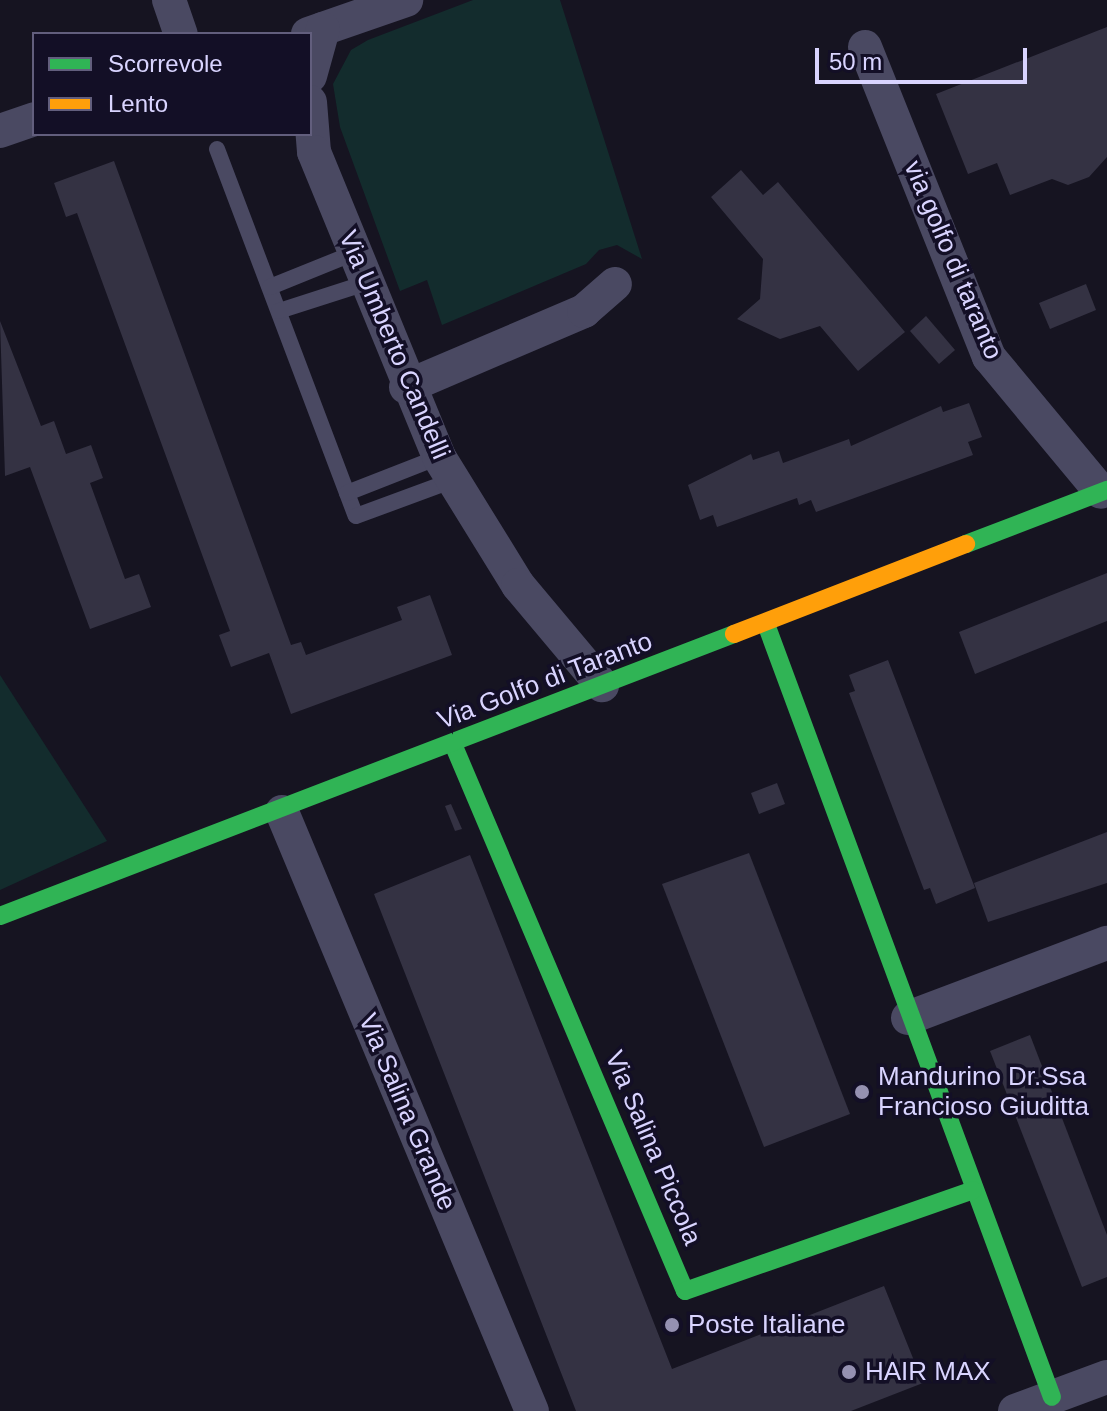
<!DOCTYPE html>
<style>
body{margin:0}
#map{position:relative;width:1107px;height:1411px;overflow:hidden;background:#161421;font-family:Arial,sans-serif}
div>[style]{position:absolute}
.green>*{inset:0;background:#132c2d}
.building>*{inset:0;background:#343243}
.lane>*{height:16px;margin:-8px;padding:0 8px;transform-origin:8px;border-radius:8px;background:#4a4962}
.street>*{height:34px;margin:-17px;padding:0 17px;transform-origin:17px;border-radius:17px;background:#4a4962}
.fast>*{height:18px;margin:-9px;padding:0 9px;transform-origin:9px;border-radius:9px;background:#30b455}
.slow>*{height:18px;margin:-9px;padding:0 9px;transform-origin:9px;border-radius:9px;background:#ff9f0a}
.dots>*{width:22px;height:22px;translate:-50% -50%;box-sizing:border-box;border:4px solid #130f26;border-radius:50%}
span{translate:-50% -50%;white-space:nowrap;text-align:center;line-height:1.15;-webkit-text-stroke:7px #130f26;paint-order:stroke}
.street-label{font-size:26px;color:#d9d4ff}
.poi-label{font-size:26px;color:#d9d4ff}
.left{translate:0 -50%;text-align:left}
.legend{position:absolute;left:32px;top:32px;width:280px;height:104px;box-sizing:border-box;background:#130f26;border:2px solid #625e7d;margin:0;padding:10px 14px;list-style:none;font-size:24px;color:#d9d4ff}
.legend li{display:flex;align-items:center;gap:16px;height:40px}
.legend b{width:40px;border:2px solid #625e7d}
.scale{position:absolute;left:815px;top:48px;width:212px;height:36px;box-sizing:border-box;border:4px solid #d9d4ff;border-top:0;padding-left:10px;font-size:24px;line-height:28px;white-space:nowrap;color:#d9d4ff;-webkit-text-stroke:6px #130f26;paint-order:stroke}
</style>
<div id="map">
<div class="green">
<div style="clip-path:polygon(473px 0,560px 0,642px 259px,617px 245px,599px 250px,586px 264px,442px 325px,427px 280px,400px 291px,340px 127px,333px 84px,351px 50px,368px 40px)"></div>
<div style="clip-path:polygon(0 675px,107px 841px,0 890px)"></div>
</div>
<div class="building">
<div style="clip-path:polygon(1107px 27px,1107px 157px,1089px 177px,1068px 185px,1052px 179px,1010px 195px,997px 163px,968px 174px,936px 94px)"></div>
<div style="clip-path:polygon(114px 161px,291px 645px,301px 642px,306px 655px,402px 620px,397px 607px,430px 595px,452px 655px,291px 714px,269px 653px,231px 667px,219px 635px,230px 631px,77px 213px,66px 217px,54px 183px)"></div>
<div style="clip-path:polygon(741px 170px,763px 195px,778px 182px,905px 332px,858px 371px,820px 326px,780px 339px,737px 319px,760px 299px,763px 259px,711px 197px)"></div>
<div style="clip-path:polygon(1086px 284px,1096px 310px,1050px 329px,1039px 303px)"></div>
<div style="clip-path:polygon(926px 316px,955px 350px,939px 364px,910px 331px)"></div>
<div style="clip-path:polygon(0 321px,41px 426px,54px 421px,66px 454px,91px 445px,103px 478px,90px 483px,125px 579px,139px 574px,151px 607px,90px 629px,30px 467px,5px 476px)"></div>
<div style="clip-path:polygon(969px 403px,982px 437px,968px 442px,973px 455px,816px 512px,811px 500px,799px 505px,797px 498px,717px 527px,713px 515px,700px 520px,688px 485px,751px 454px,753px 460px,779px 451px,783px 463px,849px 439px,851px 446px,941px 406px,943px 412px)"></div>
<div style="clip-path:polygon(1107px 573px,1107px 621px,975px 674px,959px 632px)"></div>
<div style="clip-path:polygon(888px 660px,975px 888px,936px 904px,930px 888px,924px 890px,849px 693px,855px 691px,849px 675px)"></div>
<div style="clip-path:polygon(777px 783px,785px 804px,759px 814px,751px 793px)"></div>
<div style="clip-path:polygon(451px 804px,462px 829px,455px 831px,445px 806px)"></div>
<div style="clip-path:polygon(1107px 832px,1107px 883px,988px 922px,974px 883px)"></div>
<div style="clip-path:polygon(749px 853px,850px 1114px,764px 1147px,662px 884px)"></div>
<div style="clip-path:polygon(470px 855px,672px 1369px,884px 1286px,923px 1383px,851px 1411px,576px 1411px,374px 894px)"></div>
<div style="clip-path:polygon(1030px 1035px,1107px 1235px,1107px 1277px,1082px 1287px,990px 1051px)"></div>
</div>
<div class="lane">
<div style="left:217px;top:149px;width:392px;rotate:69.3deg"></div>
<div style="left:356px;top:516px;width:104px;rotate:-20.2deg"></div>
<div style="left:270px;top:287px;width:91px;rotate:-22deg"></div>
<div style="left:279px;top:311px;width:91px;rotate:-17.8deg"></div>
<div style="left:347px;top:493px;width:99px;rotate:-21.4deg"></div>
</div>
<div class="street">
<div style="left:169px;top:0;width:36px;rotate:71deg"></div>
<div style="left:308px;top:34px;width:104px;rotate:-19.1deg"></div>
<div style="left:865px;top:47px;width:334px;rotate:68.2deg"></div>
<div style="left:989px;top:357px;width:175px;rotate:50.3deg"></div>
<div style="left:310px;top:76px;width:49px;rotate:-74.5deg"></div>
<div style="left:310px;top:102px;width:50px;rotate:85.4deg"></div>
<div style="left:314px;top:152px;width:330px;rotate:67.7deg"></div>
<div style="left:439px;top:457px;width:150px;rotate:58.3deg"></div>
<div style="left:518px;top:585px;width:131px;rotate:50deg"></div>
<div style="left:0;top:131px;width:36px;rotate:-19deg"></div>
<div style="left:406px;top:387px;width:194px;rotate:-23.1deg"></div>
<div style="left:584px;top:311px;width:41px;rotate:-41.1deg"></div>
<div style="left:282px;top:812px;width:649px;rotate:67.35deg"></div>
<div style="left:908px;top:1018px;width:213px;rotate:-20.7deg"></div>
<div style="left:1015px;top:1411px;width:98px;rotate:-20.3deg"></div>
</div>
<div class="fast">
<div style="left:966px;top:544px;width:151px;rotate:-21deg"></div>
<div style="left:766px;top:624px;width:824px;rotate:69.7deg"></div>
<div style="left:453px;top:744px;width:594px;rotate:67.02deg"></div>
<div style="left:685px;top:1291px;width:305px;rotate:-19.3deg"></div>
<div style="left:0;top:916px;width:786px;rotate:-21.02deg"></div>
</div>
<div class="slow">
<div style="left:734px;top:634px;width:249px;rotate:-21.2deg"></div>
</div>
<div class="dots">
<div style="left:862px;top:1092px;background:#9591b1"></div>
<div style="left:672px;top:1325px;background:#9591b1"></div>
<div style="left:849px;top:1372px;background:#9591b1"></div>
</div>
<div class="street-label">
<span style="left:953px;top:260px;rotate:67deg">via golfo di taranto</span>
<span style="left:394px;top:345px;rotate:67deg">Via Umberto Candelli</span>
<span style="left:545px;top:681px;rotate:-21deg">Via Golfo di Taranto</span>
<span style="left:407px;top:1112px;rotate:67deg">Via Salina Grande</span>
<span style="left:653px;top:1148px;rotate:67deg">Via Salina Piccola</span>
</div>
<div class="poi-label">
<span class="left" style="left:878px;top:1092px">Mandurino Dr.Ssa<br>Francioso Giuditta</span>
<span class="left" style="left:688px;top:1325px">Poste Italiane</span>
<span class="left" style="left:865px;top:1372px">HAIR MAX</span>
</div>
<ul class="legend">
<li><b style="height:10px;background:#30b455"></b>Scorrevole</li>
<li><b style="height:10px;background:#ff9f0a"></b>Lento</li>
</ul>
<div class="scale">50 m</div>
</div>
